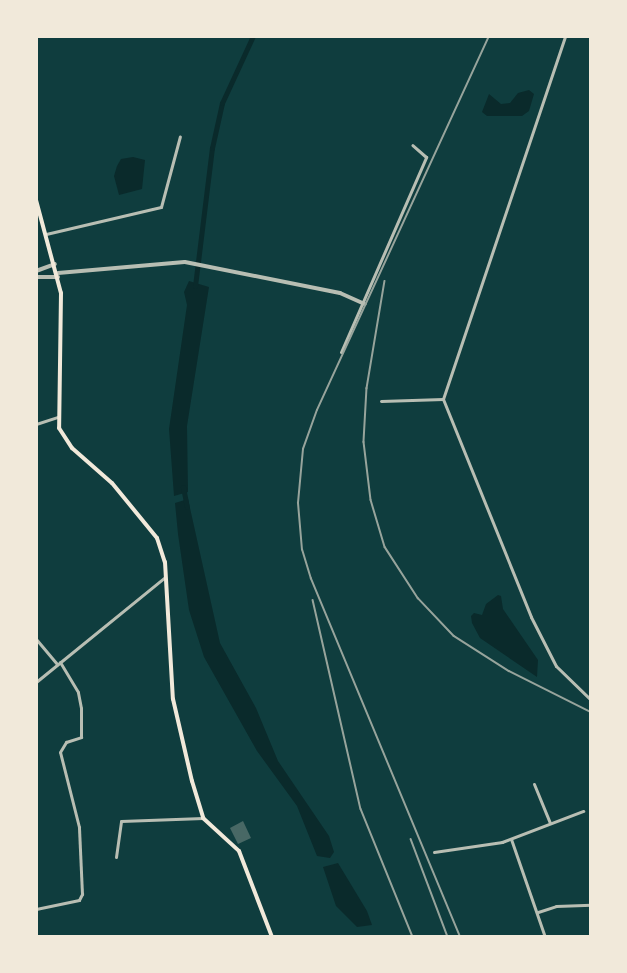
<!DOCTYPE html>
<style>
body{margin:0}
#map{position:relative;width:627px;height:973px;overflow:hidden;background:#0f3d3e;font-family:"Golos Text",sans-serif}
div>[style]{position:absolute}
.water>*{inset:0;background:#0a2a2b}
.canal>*{height:5px;margin:-2.5px;padding:0 2.5px;transform-origin:2.5px;border-radius:2.5px;background:#0a2a2b}
.building>*{inset:0;background:#486865}
.minor>*{height:3px;margin:-1.5px;padding:0 1.5px;transform-origin:1.5px;border-radius:1.5px;background:#b8beb3}
.tertiary>*{height:4px;margin:-2px;padding:0 2px;transform-origin:2px;border-radius:2px;background:#b8beb3}
.secondary>*{height:4px;margin:-2px;padding:0 2px;transform-origin:2px;border-radius:2px;background:#f1e9da}
.rail>*{height:1.5px;margin:-0.75px;padding:0 0.75px;transform-origin:0.75px;border-radius:0.75px;background:#97a49c}
span{translate:-50% -50%;white-space:nowrap;text-align:center;line-height:1.15;-webkit-text-stroke:4.5px #f1e9da;paint-order:stroke}
.frame{position:absolute;inset:0;border:38px solid #f1e9da;pointer-events:none}
</style>
<div id="map">
<div class="water">
<div style="clip-path:polygon(529px 90px,534px 94px,529px 111px,522px 116px,487px 116px,482px 112px,489px 94px,501px 104px,510px 103px,518px 93px)"></div>
<div style="clip-path:polygon(133px 157px,145px 160px,142px 189px,119px 195px,114px 176px,117px 166px,121px 159px)"></div>
<div style="clip-path:polygon(189px 281px,209px 287px,187px 426px,188px 492px,174px 496px,169px 429px,187px 305px,184px 292px)"></div>
<div style="clip-path:polygon(188px 499px,220px 643px,256px 708px,278px 761px,329px 836px,334px 852px,330px 858px,317px 856px,297px 806px,257px 751px,204px 657px,189px 610px,178px 534px,175px 503px)"></div>
<div style="clip-path:polygon(498px 595px,501px 596px,503px 609px,538px 660px,537px 677px,480px 638px,472px 623px,471px 616px,474px 613px,482px 615px,486px 604px)"></div>
<div style="clip-path:polygon(338px 863px,367px 911px,372px 925px,357px 927px,336px 906px,323px 867px)"></div>
</div>
<div class="canal">
<div style="left:195px;top:286px;width:139px;rotate:-83deg"></div>
<div style="left:212px;top:148px;width:46px;rotate:-77.5deg"></div>
<div style="left:222px;top:103px;width:74px;rotate:-65.2deg"></div>
<div style="left:183px;top:487px;width:20px;rotate:79deg"></div>
</div>
<div class="building">
<div style="clip-path:polygon(243px 821px,251px 838px,238px 844px,230px 828px)"></div>
</div>
<div class="minor">
<div style="left:46px;top:234px;width:118px;rotate:-13.2deg"></div>
<div style="left:161px;top:207px;width:73px;rotate:-75deg"></div>
<div style="left:341px;top:352px;width:213px;rotate:-66.4deg"></div>
<div style="left:426px;top:157px;width:18px;rotate:-139deg"></div>
<div style="left:443px;top:399px;width:235px;rotate:68deg"></div>
<div style="left:531px;top:617px;width:55px;rotate:63deg"></div>
<div style="left:556px;top:666px;width:49px;rotate:44.2deg"></div>
<div style="left:381px;top:401px;width:62px;rotate:-1.8deg"></div>
<div style="left:443px;top:399px;width:383px;rotate:-71.4deg"></div>
<div style="left:36px;top:424px;width:23px;rotate:-18deg"></div>
<div style="left:36px;top:639px;width:33px;rotate:50deg"></div>
<div style="left:36px;top:682px;width:165px;rotate:-39.1deg"></div>
<div style="left:534px;top:784px;width:42px;rotate:67.7deg"></div>
<div style="left:511px;top:839px;width:104px;rotate:70.9deg"></div>
<div style="left:434px;top:852px;width:69px;rotate:-8.4deg"></div>
<div style="left:502px;top:842px;width:87px;rotate:-20.9deg"></div>
<div style="left:116px;top:857px;width:36px;rotate:-82deg"></div>
<div style="left:121px;top:821px;width:82px;rotate:-2.1deg"></div>
<div style="left:36px;top:909px;width:44px;rotate:-11.8deg"></div>
<div style="left:79px;top:900px;width:7px;rotate:-63deg"></div>
<div style="left:82px;top:894px;width:67px;rotate:-92.6deg"></div>
<div style="left:79px;top:827px;width:77px;rotate:-104.2deg"></div>
<div style="left:60px;top:752px;width:12px;rotate:-59deg"></div>
<div style="left:66px;top:742px;width:16px;rotate:-18deg"></div>
<div style="left:81px;top:737px;width:29px;rotate:-90deg"></div>
<div style="left:81px;top:708px;width:16px;rotate:-101deg"></div>
<div style="left:78px;top:692px;width:35px;rotate:-121deg"></div>
<div style="left:538px;top:912px;width:19px;rotate:-18deg"></div>
<div style="left:556px;top:906px;width:35px;rotate:-2deg"></div>
</div>
<div class="tertiary">
<div style="left:36px;top:271px;width:20px;rotate:-20deg"></div>
<div style="left:58px;top:273px;width:127px;rotate:-5deg"></div>
<div style="left:185px;top:262px;width:158px;rotate:11.3deg"></div>
<div style="left:340px;top:293px;width:27px;rotate:24deg"></div>
<div style="left:36px;top:277px;width:22px"></div>
</div>
<div class="secondary">
<div style="left:36px;top:200px;width:96px;rotate:75deg"></div>
<div style="left:61px;top:293px;width:135px;rotate:90.8deg"></div>
<div style="left:59px;top:428px;width:24px;rotate:57deg"></div>
<div style="left:72px;top:448px;width:53px;rotate:41.2deg"></div>
<div style="left:112px;top:483px;width:71px;rotate:50.7deg"></div>
<div style="left:157px;top:538px;width:25px;rotate:72deg"></div>
<div style="left:165px;top:562px;width:137px;rotate:86.7deg"></div>
<div style="left:173px;top:699px;width:84px;rotate:77deg"></div>
<div style="left:192px;top:781px;width:39px;rotate:73deg"></div>
<div style="left:203px;top:818px;width:49px;rotate:42.5deg"></div>
<div style="left:239px;top:851px;width:92px;rotate:69deg"></div>
</div>
<div class="rail">
<div style="left:385px;top:281px;width:109px;rotate:99.5deg"></div>
<div style="left:367px;top:388px;width:54px;rotate:93.2deg"></div>
<div style="left:364px;top:442px;width:58px;rotate:83.1deg"></div>
<div style="left:371px;top:500px;width:49px;rotate:73.4deg"></div>
<div style="left:385px;top:547px;width:61px;rotate:57.1deg"></div>
<div style="left:418px;top:598px;width:52px;rotate:46.5deg"></div>
<div style="left:454px;top:636px;width:65px;rotate:32.5deg"></div>
<div style="left:509px;top:671px;width:92px;rotate:26.6deg"></div>
<div style="left:313px;top:600px;width:214px;rotate:77.1deg"></div>
<div style="left:361px;top:809px;width:138px;rotate:67.9deg"></div>
<div style="left:411px;top:839px;width:105px;rotate:69.3deg"></div>
<div style="left:460px;top:937px;width:388px;rotate:-112.6deg"></div>
<div style="left:311px;top:579px;width:30px;rotate:-107deg"></div>
<div style="left:302px;top:550px;width:47px;rotate:-94.9deg"></div>
<div style="left:298px;top:503px;width:54px;rotate:-84.7deg"></div>
<div style="left:303px;top:449px;width:41px;rotate:-70.3deg"></div>
<div style="left:317px;top:410px;width:412px;rotate:-65.3deg"></div>
</div>
<div class="frame"></div>
</div>
